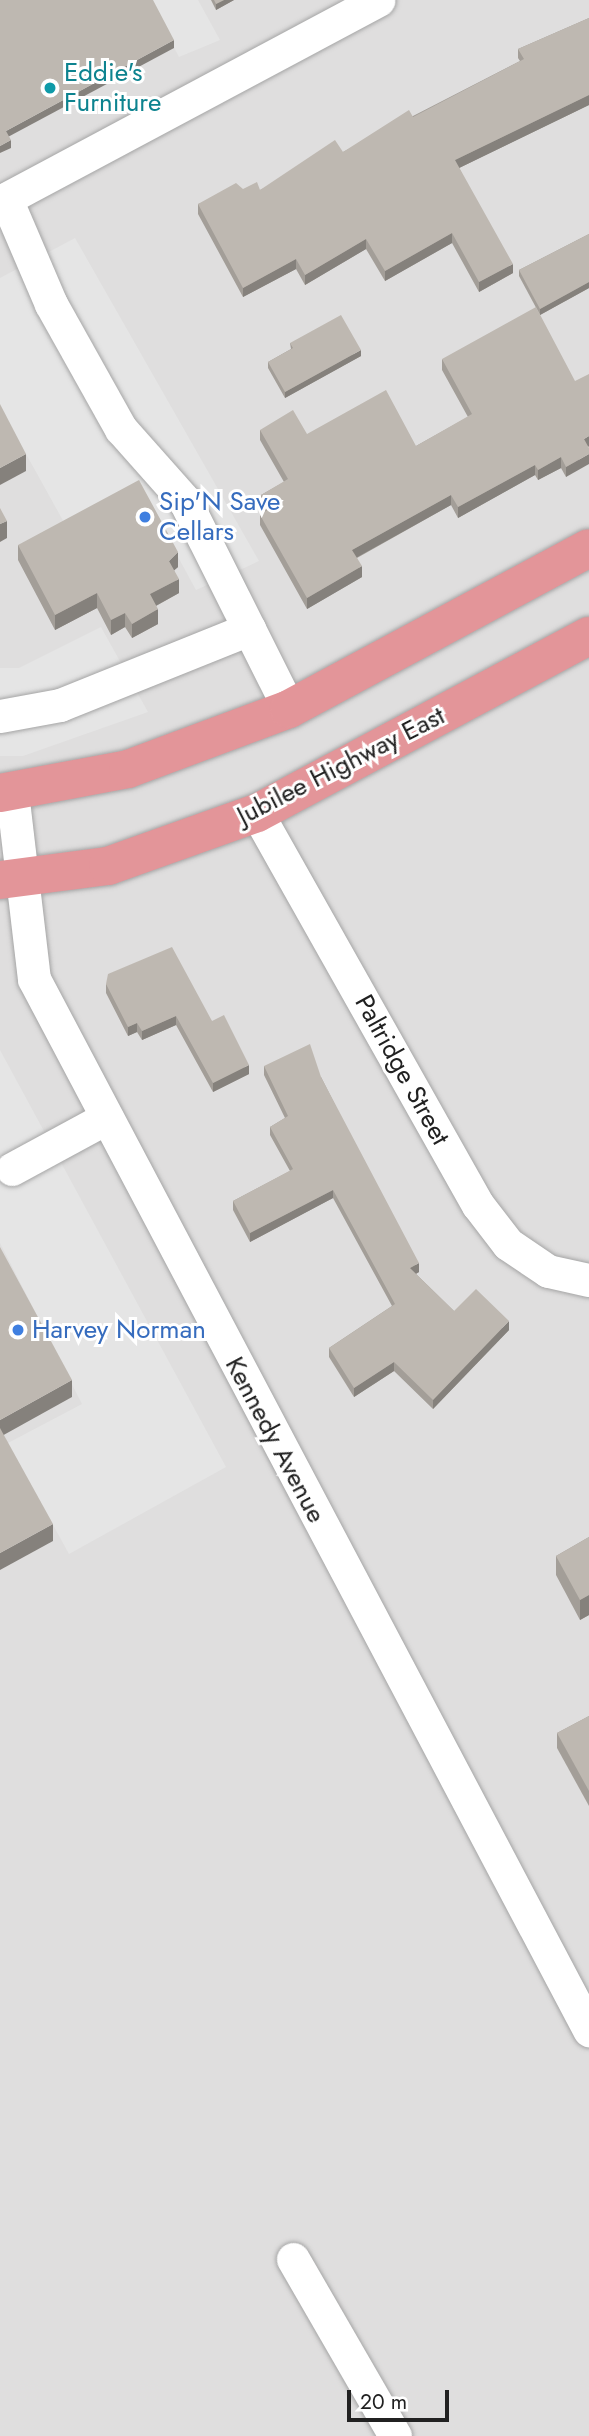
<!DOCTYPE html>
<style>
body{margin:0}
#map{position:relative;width:589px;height:2436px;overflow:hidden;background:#f1efe8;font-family:Jost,sans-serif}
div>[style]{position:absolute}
.residential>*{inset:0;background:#dfdede}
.parking>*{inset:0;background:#e5e5e5}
.roads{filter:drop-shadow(0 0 2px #a5a5a5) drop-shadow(0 0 2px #a5a5a5)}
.minor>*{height:33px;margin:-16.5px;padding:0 16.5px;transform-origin:16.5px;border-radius:16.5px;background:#fff}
.highway>*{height:38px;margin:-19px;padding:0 19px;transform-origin:19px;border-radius:19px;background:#e39599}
.wall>*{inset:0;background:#a39e98}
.shaded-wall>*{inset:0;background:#85817c}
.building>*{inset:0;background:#beb8b1}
.dots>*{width:19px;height:19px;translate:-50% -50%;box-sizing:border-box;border:4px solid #fff;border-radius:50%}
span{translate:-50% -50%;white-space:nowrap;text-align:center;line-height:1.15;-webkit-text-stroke:6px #fff;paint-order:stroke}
.culture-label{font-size:26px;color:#0d838f}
.left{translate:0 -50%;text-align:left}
.shop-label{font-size:26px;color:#366cbe}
.street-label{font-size:26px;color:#212121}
.scale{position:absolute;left:347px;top:2390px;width:102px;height:32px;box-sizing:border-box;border:4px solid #212121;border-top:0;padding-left:9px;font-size:21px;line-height:24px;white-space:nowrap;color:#212121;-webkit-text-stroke:5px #fff;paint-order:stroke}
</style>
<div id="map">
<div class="residential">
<div style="clip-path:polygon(0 0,589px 0,589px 2436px,0 2436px)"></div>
</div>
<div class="parking">
<div style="clip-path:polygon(149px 0,198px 0,220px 40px,179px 57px)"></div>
<div style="clip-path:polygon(75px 238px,259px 561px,196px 590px,141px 489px,66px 526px,0 407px,0 278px)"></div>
<div style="clip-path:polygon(101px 627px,148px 712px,23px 756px,0 756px,0 668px,19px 668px)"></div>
<div style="clip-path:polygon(0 1050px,226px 1467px,69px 1554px,8px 1443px,82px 1404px,0 1243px)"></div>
</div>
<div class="roads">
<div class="minor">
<div style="left:6px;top:199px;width:114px;rotate:66.8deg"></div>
<div style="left:51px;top:304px;width:143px;rotate:60.8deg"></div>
<div style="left:121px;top:429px;width:96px;rotate:48.4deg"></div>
<div style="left:185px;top:501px;width:233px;rotate:63.4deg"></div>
<div style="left:0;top:202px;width:429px;rotate:-28.1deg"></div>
<div style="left:0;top:716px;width:61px;rotate:-10.4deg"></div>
<div style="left:60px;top:705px;width:204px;rotate:-21.9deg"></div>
<div style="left:12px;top:792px;width:188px;rotate:83.3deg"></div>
<div style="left:34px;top:979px;width:1189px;rotate:62.16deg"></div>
<div style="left:257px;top:813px;width:450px;rotate:60.6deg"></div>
<div style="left:478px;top:1205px;width:49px;rotate:52.4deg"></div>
<div style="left:508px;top:1244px;width:48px;rotate:34deg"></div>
<div style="left:548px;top:1271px;width:42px;rotate:12.4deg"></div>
<div style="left:12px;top:1169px;width:105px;rotate:-28.5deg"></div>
<div style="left:293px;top:2259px;width:204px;rotate:60deg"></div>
</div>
<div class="highway">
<div style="left:0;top:793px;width:130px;rotate:-10.6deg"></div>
<div style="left:128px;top:769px;width:172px;rotate:-20.4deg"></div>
<div style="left:289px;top:709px;width:340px;rotate:-28.2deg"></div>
<div style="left:0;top:880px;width:109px;rotate:-7.4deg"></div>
<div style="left:108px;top:866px;width:158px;rotate:-19.6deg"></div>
<div style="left:257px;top:813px;width:376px;rotate:-28.1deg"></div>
</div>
</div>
<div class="wall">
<div style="clip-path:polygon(211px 0,234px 0,216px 10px)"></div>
<div style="clip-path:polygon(589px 18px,589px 105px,459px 168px,513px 273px,479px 292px,452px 243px,385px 281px,366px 249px,305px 285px,296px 269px,243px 297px,198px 214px,198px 204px,243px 189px,260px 190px,343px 152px,520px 61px,518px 58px,518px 49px)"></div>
<div style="clip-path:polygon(589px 234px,589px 288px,540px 315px,519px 276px,519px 270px)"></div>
<div style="clip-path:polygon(290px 343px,361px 356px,285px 398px,268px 368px,268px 362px,291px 349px)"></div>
<div style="clip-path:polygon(442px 359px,589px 446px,566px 477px,561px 468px,538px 480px,535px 475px,458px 518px,451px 505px,357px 558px,362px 577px,307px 609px,260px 525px,260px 515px,265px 512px,261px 505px,261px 495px,284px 482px,260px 440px,260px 430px,416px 446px,468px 417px,442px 370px)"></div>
<div style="clip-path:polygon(18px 545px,178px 567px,174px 570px,179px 593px,156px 606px,158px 624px,132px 638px,125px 627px,111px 635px,97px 608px,55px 630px,18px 560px)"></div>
<div style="clip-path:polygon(106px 984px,212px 1021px,249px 1074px,213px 1092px,176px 1025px,142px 1040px,137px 1032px,128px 1036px,106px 993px)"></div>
<div style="clip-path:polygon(264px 1066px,321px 1077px,419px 1272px,416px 1274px,454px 1311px,509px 1330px,433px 1409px,394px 1371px,354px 1397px,329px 1357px,329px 1348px,392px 1306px,333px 1198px,250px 1242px,233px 1210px,233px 1201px,290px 1171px,270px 1135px,270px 1127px,285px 1118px,264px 1075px)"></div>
<div style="clip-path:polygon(589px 1537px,589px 1615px,580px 1620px,556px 1575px,556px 1556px)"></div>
<div style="clip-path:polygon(589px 1716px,589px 1806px,557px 1748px,557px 1733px)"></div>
</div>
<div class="shaded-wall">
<div style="clip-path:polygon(224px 0,234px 0,216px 10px,216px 4px)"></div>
<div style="clip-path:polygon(174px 40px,174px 48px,6px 138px,6px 131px)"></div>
<div style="clip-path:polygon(589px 95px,589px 105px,455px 170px,455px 160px)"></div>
<div style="clip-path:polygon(11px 140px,11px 148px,0 153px,0 146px)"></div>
<div style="clip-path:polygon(452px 233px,452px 243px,385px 281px,385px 271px)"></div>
<div style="clip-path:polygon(366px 239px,366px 249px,305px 285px,305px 275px)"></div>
<div style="clip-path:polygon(296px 259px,296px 269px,243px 297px,243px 288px)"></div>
<div style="clip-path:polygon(513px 264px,513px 273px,479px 292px,479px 282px)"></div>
<div style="clip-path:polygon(589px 282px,589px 288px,540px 315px,540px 309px)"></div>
<div style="clip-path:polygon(361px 350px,361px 356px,285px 398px,285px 392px)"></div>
<div style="clip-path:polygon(589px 436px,589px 446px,584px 449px,584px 439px)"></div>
<div style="clip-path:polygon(26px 454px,26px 471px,0 485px,0 468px)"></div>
<div style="clip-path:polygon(589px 454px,589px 464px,566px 477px,566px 467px)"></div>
<div style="clip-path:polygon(561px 457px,561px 468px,538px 480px,538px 470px)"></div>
<div style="clip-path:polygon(535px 465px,535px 475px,458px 518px,458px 507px)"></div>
<div style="clip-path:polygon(451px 495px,451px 505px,352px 560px,352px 550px)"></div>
<div style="clip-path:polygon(7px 521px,7px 538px,0 542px,0 524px)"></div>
<div style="clip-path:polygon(178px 552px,178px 567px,169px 575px,169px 561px)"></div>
<div style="clip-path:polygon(362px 566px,362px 577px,307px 609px,307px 598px)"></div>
<div style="clip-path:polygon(179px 579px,179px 593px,150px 609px,150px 594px)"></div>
<div style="clip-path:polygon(97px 593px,97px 608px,55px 630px,55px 615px)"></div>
<div style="clip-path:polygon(158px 609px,158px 624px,132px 638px,132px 624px)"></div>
<div style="clip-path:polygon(125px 613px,125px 627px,111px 635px,111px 620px)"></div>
<div style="clip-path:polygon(176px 1016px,176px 1025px,142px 1040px,142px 1031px)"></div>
<div style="clip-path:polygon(137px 1023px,137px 1032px,128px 1036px,128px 1027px)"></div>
<div style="clip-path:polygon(249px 1065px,249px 1074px,213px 1092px,213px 1083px)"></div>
<div style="clip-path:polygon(333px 1190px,333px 1198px,250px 1242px,250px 1233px)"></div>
<div style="clip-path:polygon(419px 1263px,419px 1272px,410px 1277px,410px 1268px)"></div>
<div style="clip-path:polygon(509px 1321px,509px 1330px,433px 1409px,433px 1400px)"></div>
<div style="clip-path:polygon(394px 1362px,394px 1371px,354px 1397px,354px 1388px)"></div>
<div style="clip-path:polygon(72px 1380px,72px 1397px,0 1437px,0 1420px)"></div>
<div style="clip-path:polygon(53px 1524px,53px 1541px,0 1570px,0 1553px)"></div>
<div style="clip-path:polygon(589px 1595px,589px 1615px,580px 1620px,580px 1600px)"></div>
</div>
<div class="building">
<div style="clip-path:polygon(0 0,153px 0,174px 40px,6px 131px,11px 140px,0 146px)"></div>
<div style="clip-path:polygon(214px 0,224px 0,216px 4px)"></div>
<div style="clip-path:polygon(589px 18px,589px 95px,455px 160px,513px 264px,479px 282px,452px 233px,385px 271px,366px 239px,305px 275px,296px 259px,243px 288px,198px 204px,236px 183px,243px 189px,257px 182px,260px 190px,335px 140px,343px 152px,409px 110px,413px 117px,524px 59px,518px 49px)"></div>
<div style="clip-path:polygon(589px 234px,589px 282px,540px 309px,519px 270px)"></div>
<div style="clip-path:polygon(536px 307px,575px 381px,589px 374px,589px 436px,584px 439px,589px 448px,589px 454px,566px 467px,561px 457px,538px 470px,535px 465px,458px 507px,451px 495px,352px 550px,362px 566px,307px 598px,260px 515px,269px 509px,261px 495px,288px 479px,260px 430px,293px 410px,307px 434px,386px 390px,416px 446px,472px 414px,442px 359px)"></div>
<div style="clip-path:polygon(341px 315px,361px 350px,285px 392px,268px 362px,293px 348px,290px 343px)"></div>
<div style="clip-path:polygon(0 404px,26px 454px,0 468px)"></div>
<div style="clip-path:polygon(139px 480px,178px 552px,169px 561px,179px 579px,150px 594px,158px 609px,132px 624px,125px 613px,111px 620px,97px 593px,55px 615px,18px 545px)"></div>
<div style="clip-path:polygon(0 508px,7px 521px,0 524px)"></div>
<div style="clip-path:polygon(172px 947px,212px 1021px,224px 1015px,249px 1065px,213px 1083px,176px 1016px,142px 1031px,137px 1023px,128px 1027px,106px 984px,108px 974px)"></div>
<div style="clip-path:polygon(310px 1044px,321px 1077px,419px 1263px,410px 1268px,454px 1311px,476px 1289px,509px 1321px,433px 1400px,394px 1362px,354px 1388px,329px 1348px,395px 1304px,333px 1190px,250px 1233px,233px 1201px,293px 1169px,270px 1127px,288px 1116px,264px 1066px)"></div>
<div style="clip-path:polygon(0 1247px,72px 1380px,0 1420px)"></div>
<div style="clip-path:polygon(0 1428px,53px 1524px,0 1553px)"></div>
<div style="clip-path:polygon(589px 1537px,589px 1595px,580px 1600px,556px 1556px)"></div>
<div style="clip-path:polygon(589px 1716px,589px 1791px,557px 1733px)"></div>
</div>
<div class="dots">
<div style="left:50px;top:88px;background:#0f9aa8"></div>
<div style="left:145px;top:517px;background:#3f7fe0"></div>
<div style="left:18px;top:1330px;background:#3f7fe0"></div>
</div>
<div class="culture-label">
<span class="left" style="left:64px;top:88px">Eddie's<br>Furniture</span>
</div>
<div class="shop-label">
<span class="left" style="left:159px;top:517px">Sip'N Save<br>Cellars</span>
<span class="left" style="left:32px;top:1330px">Harvey Norman</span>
</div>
<div class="street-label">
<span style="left:341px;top:766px;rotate:-27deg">Jubilee Highway East</span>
<span style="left:402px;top:1070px;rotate:61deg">Paltridge Street</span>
<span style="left:275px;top:1440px;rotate:62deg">Kennedy Avenue</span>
</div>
<div class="scale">20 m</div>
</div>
